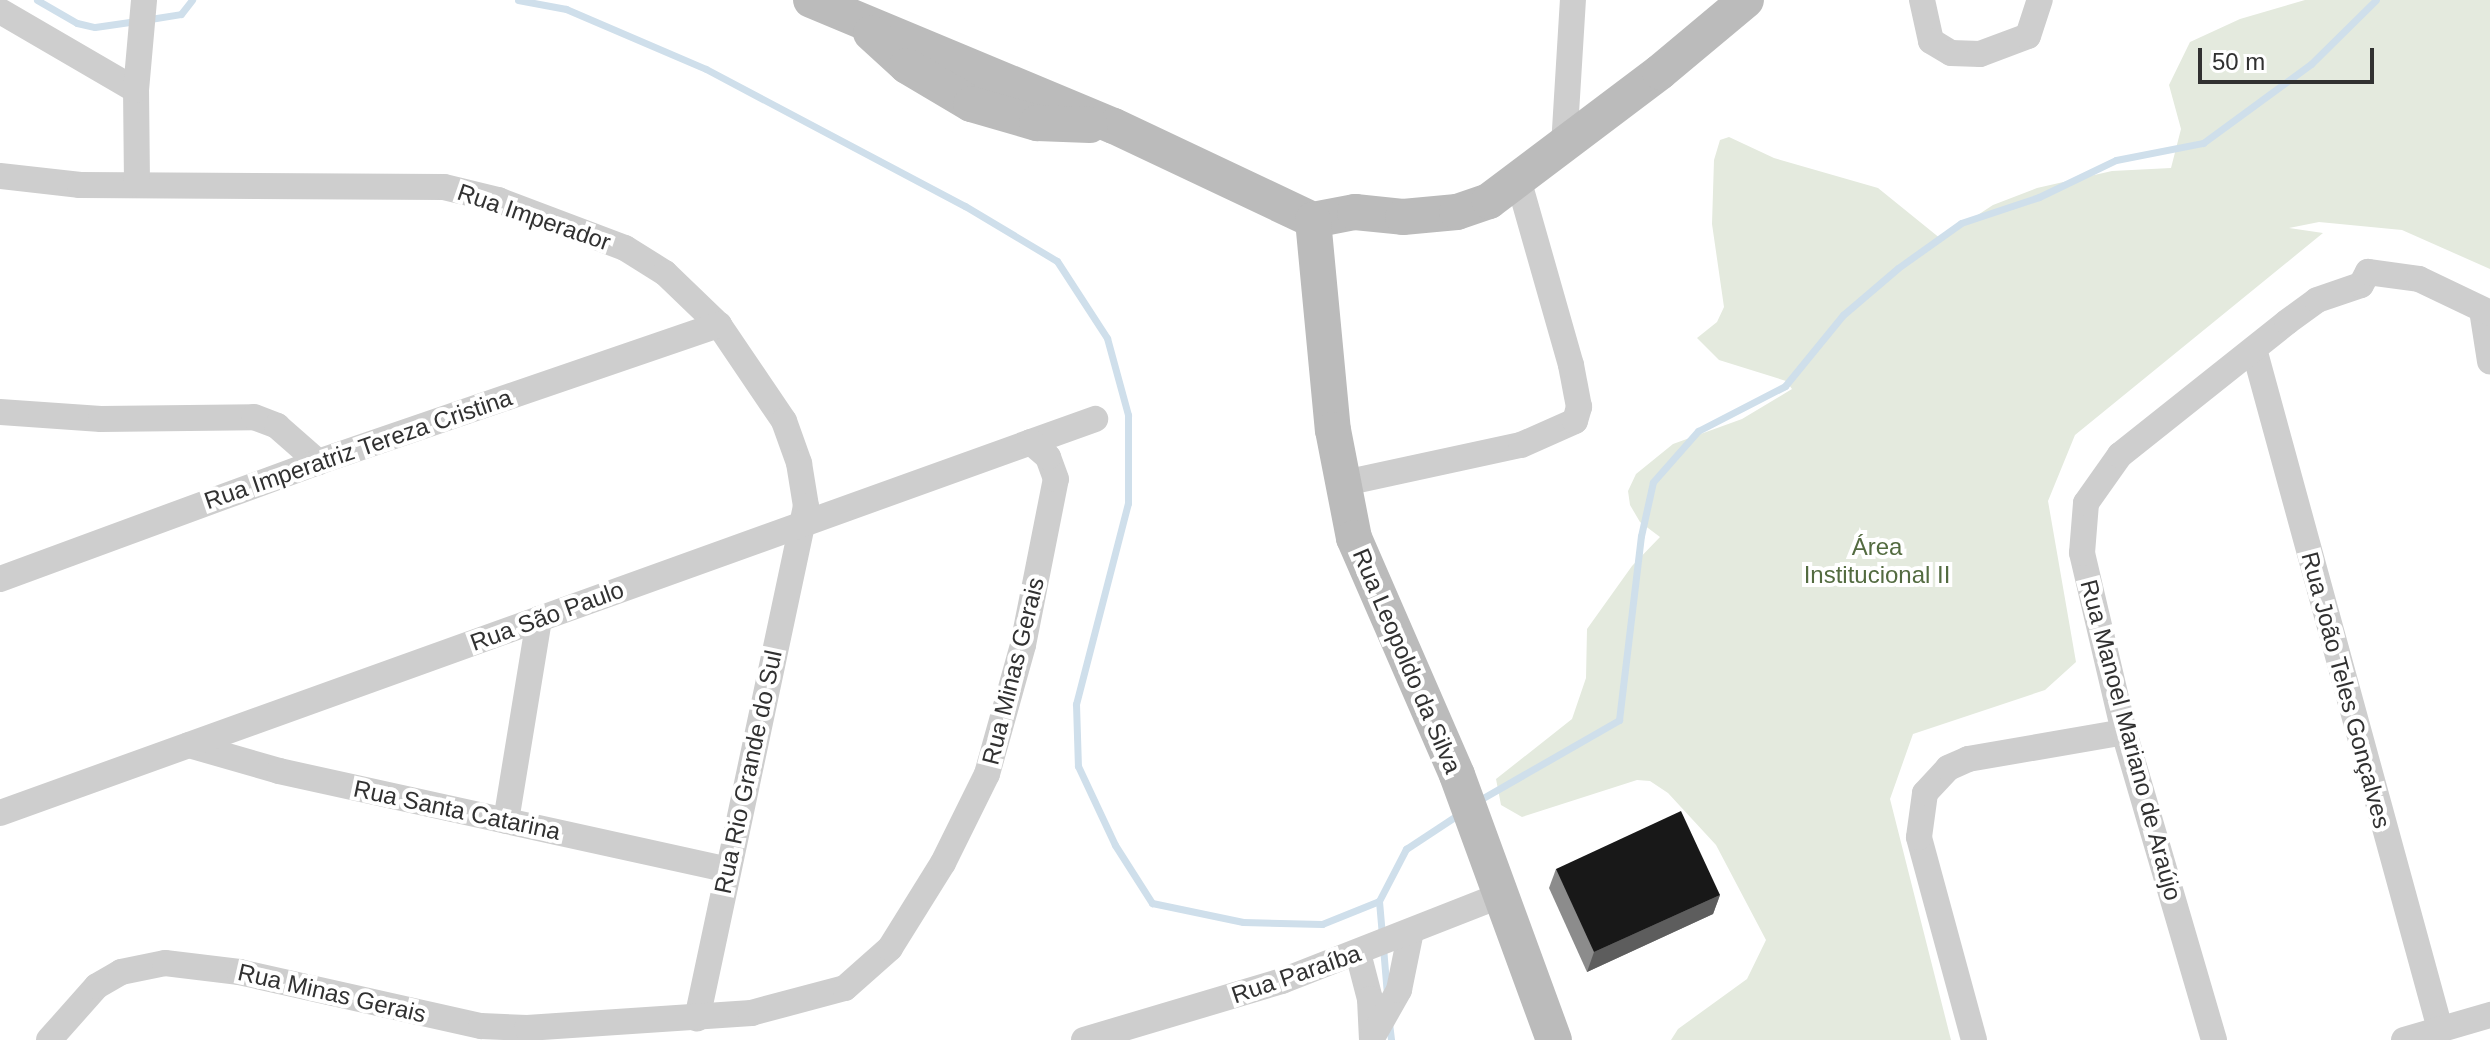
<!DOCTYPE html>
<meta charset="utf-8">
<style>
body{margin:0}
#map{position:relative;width:2490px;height:1040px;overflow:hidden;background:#fff;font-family:Arial,sans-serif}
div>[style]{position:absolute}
.green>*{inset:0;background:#e4eade}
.stream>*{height:7px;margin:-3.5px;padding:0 3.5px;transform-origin:3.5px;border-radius:3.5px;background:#cfdfeb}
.street>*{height:26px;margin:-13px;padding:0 13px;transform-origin:13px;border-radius:13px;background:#cecece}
.secondary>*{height:36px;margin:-18px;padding:0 18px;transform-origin:18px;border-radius:18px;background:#bbb}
.wall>*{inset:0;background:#8c8c8c}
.shaded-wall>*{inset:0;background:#5d5d5d}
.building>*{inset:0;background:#181818}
span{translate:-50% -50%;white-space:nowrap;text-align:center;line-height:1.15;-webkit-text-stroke:8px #fff;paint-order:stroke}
.street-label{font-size:24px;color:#313131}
.park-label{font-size:24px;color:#536b40}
.scale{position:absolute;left:2198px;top:48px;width:176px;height:36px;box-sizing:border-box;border:4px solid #313131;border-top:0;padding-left:10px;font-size:24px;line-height:28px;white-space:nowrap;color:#313131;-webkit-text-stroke:6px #fff;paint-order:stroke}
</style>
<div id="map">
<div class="green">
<div style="clip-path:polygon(2305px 0,2490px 0,2490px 269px,2402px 230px,2319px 222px,2289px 228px,2323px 233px,2075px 435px,2048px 501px,2076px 662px,2045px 690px,1913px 734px,1890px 799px,1951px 1040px,1671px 1040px,1678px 1029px,1747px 979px,1766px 940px,1716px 845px,1668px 793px,1650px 781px,1637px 780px,1522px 817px,1501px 805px,1496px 779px,1572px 719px,1586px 678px,1587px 629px,1632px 566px,1660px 537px,1640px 522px,1630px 505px,1628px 491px,1636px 474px,1673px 444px,1742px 419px,1792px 389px,1786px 381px,1719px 360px,1697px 338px,1717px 322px,1724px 307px,1712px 224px,1714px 160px,1720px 140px,1729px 137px,1774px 158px,1878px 188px,1941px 239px,1993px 205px,2037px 188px,2112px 171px,2171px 168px,2181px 129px,2169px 85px,2190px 42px,2240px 19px)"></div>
</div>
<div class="stream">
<div style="left:37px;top:0;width:46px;rotate:29.9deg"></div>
<div style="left:77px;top:23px;width:18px;rotate:13deg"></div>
<div style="left:95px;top:27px;width:42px;rotate:-8.1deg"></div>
<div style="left:518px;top:0;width:49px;rotate:10.6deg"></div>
<div style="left:566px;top:9px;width:152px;rotate:23.2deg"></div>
<div style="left:706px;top:69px;width:293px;rotate:27.9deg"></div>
<div style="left:965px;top:206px;width:107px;rotate:30.9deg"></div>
<div style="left:1057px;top:261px;width:92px;rotate:57deg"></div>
<div style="left:1107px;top:338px;width:80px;rotate:74.7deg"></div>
<div style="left:1128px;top:415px;width:88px;rotate:90deg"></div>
<div style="left:1128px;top:503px;width:208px;rotate:104.5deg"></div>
<div style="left:1076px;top:704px;width:62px;rotate:88.2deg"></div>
<div style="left:1078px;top:766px;width:87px;rotate:64.9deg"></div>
<div style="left:1115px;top:845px;width:69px;rotate:57.5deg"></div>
<div style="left:1152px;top:903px;width:93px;rotate:11.8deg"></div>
<div style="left:1243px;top:922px;width:79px;rotate:1.5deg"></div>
<div style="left:1322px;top:924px;width:61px;rotate:-22deg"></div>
<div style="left:1379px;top:901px;width:59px;rotate:-62.6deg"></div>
<div style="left:1406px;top:849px;width:64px;rotate:-33.4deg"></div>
<div style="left:150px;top:19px;width:31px;rotate:-9deg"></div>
<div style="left:181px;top:14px;width:18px;rotate:-52deg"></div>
<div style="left:1476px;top:802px;width:165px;rotate:-29.8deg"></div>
<div style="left:1619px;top:720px;width:185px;rotate:-83.2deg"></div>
<div style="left:1641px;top:536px;width:55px;rotate:-77.5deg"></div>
<div style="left:1653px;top:482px;width:68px;rotate:-48.6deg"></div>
<div style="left:1698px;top:431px;width:98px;rotate:-27.3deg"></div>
<div style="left:1785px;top:386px;width:92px;rotate:-50.8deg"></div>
<div style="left:1843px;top:315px;width:72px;rotate:-40.5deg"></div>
<div style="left:1898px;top:268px;width:77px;rotate:-35.5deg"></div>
<div style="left:1961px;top:223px;width:82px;rotate:-18.4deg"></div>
<div style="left:2039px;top:197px;width:85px;rotate:-25.7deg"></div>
<div style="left:2116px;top:160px;width:89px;rotate:-11.1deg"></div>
<div style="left:2203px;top:143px;width:134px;rotate:-36.2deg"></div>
<div style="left:2311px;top:64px;width:91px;rotate:-44.6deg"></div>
<div style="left:1379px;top:901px;width:34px;rotate:85deg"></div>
<div style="left:1383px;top:947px;width:48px;rotate:85.2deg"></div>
<div style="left:1389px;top:1023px;width:17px;rotate:83deg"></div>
</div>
<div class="street">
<div style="left:1922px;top:0;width:42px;rotate:77.6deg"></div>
<div style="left:1931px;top:41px;width:23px;rotate:31deg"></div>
<div style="left:1951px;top:53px;width:29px;rotate:2deg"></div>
<div style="left:1980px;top:54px;width:51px;rotate:-20.6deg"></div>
<div style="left:2028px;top:36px;width:38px;rotate:-72deg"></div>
<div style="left:0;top:11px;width:157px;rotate:30.2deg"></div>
<div style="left:1564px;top:146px;width:146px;rotate:-86.5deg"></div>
<div style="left:0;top:176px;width:81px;rotate:6.4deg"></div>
<div style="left:80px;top:185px;width:364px;rotate:0.3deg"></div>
<div style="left:444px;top:187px;width:56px;rotate:13.5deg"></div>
<div style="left:498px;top:200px;width:136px;rotate:20.7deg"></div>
<div style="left:625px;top:248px;width:47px;rotate:32deg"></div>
<div style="left:665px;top:273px;width:75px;rotate:43.9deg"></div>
<div style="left:719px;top:325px;width:116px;rotate:55.9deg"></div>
<div style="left:784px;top:421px;width:45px;rotate:70.3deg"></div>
<div style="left:799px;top:463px;width:44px;rotate:80.8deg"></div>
<div style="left:806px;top:506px;width:524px;rotate:102deg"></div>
<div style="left:137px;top:184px;width:94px;rotate:-90.6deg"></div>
<div style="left:136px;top:90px;width:90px;rotate:-84.9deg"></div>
<div style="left:2482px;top:310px;width:52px;rotate:81.1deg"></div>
<div style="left:2254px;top:349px;width:705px;rotate:74.7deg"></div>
<div style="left:0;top:412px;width:101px;rotate:4deg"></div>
<div style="left:101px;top:419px;width:153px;rotate:-0.7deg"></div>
<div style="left:254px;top:417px;width:25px;rotate:21deg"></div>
<div style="left:277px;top:426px;width:55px;rotate:41.3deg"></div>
<div style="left:1340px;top:484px;width:185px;rotate:-12.2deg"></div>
<div style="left:1521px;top:445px;width:59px;rotate:-24deg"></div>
<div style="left:1575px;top:421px;width:15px;rotate:-74deg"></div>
<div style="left:1579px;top:407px;width:43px;rotate:-100.8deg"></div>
<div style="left:1571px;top:365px;width:190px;rotate:-105.9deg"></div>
<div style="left:0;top:579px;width:339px;rotate:-20.2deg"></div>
<div style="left:318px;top:462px;width:424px;rotate:-18.9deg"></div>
<div style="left:189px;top:745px;width:94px;rotate:16.1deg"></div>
<div style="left:279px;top:771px;width:458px;rotate:12.4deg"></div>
<div style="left:0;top:813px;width:1164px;rotate:-19.79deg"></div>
<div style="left:506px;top:821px;width:205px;rotate:-80.7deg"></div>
<div style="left:1358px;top:953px;width:48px;rotate:75.4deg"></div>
<div style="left:1370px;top:999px;width:41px;rotate:87.2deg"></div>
<div style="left:1373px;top:1036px;width:53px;rotate:-60.5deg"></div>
<div style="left:1399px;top:990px;width:60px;rotate:-78.5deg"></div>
<div style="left:49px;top:1040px;width:72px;rotate:-48.4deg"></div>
<div style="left:97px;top:986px;width:28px;rotate:-30deg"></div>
<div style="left:121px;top:972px;width:45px;rotate:-11.6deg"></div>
<div style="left:165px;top:963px;width:75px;rotate:6.9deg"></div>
<div style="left:239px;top:972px;width:248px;rotate:12.6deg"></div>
<div style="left:481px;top:1026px;width:46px;rotate:2.5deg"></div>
<div style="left:527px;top:1028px;width:225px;rotate:-3.8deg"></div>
<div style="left:751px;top:1013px;width:97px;rotate:-14.9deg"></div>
<div style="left:845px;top:988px;width:60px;rotate:-41.6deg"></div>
<div style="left:890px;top:948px;width:100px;rotate:-58.1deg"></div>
<div style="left:943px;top:863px;width:99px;rotate:-63.7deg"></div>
<div style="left:987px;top:774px;width:134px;rotate:-74.4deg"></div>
<div style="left:1023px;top:645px;width:169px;rotate:-78.8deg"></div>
<div style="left:1056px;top:479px;width:23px;rotate:-110deg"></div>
<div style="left:1048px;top:457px;width:23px;rotate:-139deg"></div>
<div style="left:1084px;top:1040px;width:207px;rotate:-16.6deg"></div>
<div style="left:1282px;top:981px;width:238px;rotate:-21.4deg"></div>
<div style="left:1974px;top:1040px;width:210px;rotate:-105.2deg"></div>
<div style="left:1919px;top:837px;width:44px;rotate:-82.2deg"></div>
<div style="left:1925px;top:793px;width:34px;rotate:-47deg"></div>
<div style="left:1948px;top:768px;width:22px;rotate:-24deg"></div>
<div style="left:1968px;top:759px;width:158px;rotate:-9.8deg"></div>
<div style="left:2214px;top:1040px;width:321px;rotate:-106.3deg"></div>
<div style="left:2124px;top:732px;width:184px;rotate:-103.2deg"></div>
<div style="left:2082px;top:553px;width:50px;rotate:-85.4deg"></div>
<div style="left:2086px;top:503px;width:59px;rotate:-54.7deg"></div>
<div style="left:2120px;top:455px;width:213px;rotate:-38.5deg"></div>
<div style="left:2287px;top:322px;width:37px;rotate:-36deg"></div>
<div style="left:2317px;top:300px;width:46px;rotate:-18.8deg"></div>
<div style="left:2361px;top:285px;width:15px;rotate:-62deg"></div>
<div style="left:2368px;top:272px;width:51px;rotate:7.8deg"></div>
<div style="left:2419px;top:279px;width:79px;rotate:25.6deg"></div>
<div style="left:2404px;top:1040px;width:90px;rotate:-16.2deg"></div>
</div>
<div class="secondary">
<div style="left:811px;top:0;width:328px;rotate:22.6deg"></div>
<div style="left:1114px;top:126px;width:220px;rotate:25.3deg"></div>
<div style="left:1313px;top:220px;width:43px;rotate:-10.8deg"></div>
<div style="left:1355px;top:212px;width:48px;rotate:5.9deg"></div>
<div style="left:1403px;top:217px;width:54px;rotate:-5.3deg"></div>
<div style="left:1457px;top:212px;width:34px;rotate:-19deg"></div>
<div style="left:1489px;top:201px;width:214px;rotate:-37deg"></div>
<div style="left:1660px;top:72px;width:112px;rotate:-39.9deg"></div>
<div style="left:871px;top:33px;width:49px;rotate:42.5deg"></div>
<div style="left:907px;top:66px;width:74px;rotate:30.7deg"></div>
<div style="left:971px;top:104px;width:69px;rotate:16.1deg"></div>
<div style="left:1037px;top:123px;width:53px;rotate:2.2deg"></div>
<div style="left:1313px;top:220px;width:211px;rotate:84.6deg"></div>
<div style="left:1333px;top:430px;width:110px;rotate:79deg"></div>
<div style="left:1354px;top:538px;width:258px;rotate:66.5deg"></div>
<div style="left:1457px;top:775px;width:282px;rotate:69.9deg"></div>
</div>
<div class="wall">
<div style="clip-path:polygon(1556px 869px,1720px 895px,1713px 914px,1587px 972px,1549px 888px)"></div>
</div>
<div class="shaded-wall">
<div style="clip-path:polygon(1720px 895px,1713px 914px,1587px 972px,1594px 952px)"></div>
</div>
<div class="building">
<div style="clip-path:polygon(1681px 811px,1720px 895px,1594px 952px,1556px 869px)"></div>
</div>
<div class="street-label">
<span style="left:534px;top:217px;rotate:19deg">Rua Imperador</span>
<span style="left:358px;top:449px;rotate:-19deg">Rua Imperatriz Tereza Cristina</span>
<span style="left:547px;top:616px;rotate:-20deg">Rua São Paulo</span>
<span style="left:1407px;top:661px;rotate:67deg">Rua Leopoldo da Silva</span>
<span style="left:1013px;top:671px;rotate:-76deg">Rua Minas Gerais</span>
<span style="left:2346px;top:690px;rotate:75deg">Rua João Teles Gonçalves</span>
<span style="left:2131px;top:740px;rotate:75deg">Rua Manoel Mariano de Araújo</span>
<span style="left:748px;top:772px;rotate:-78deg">Rua Rio Grande do Sul</span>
<span style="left:457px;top:810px;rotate:12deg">Rua Santa Catarina</span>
<span style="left:1296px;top:974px;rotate:-19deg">Rua Paraíba</span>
<span style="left:332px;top:993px;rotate:13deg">Rua Minas Gerais</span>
</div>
<div class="park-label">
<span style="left:1877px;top:561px">Área<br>Institucional II</span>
</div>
<div class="scale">50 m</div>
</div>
